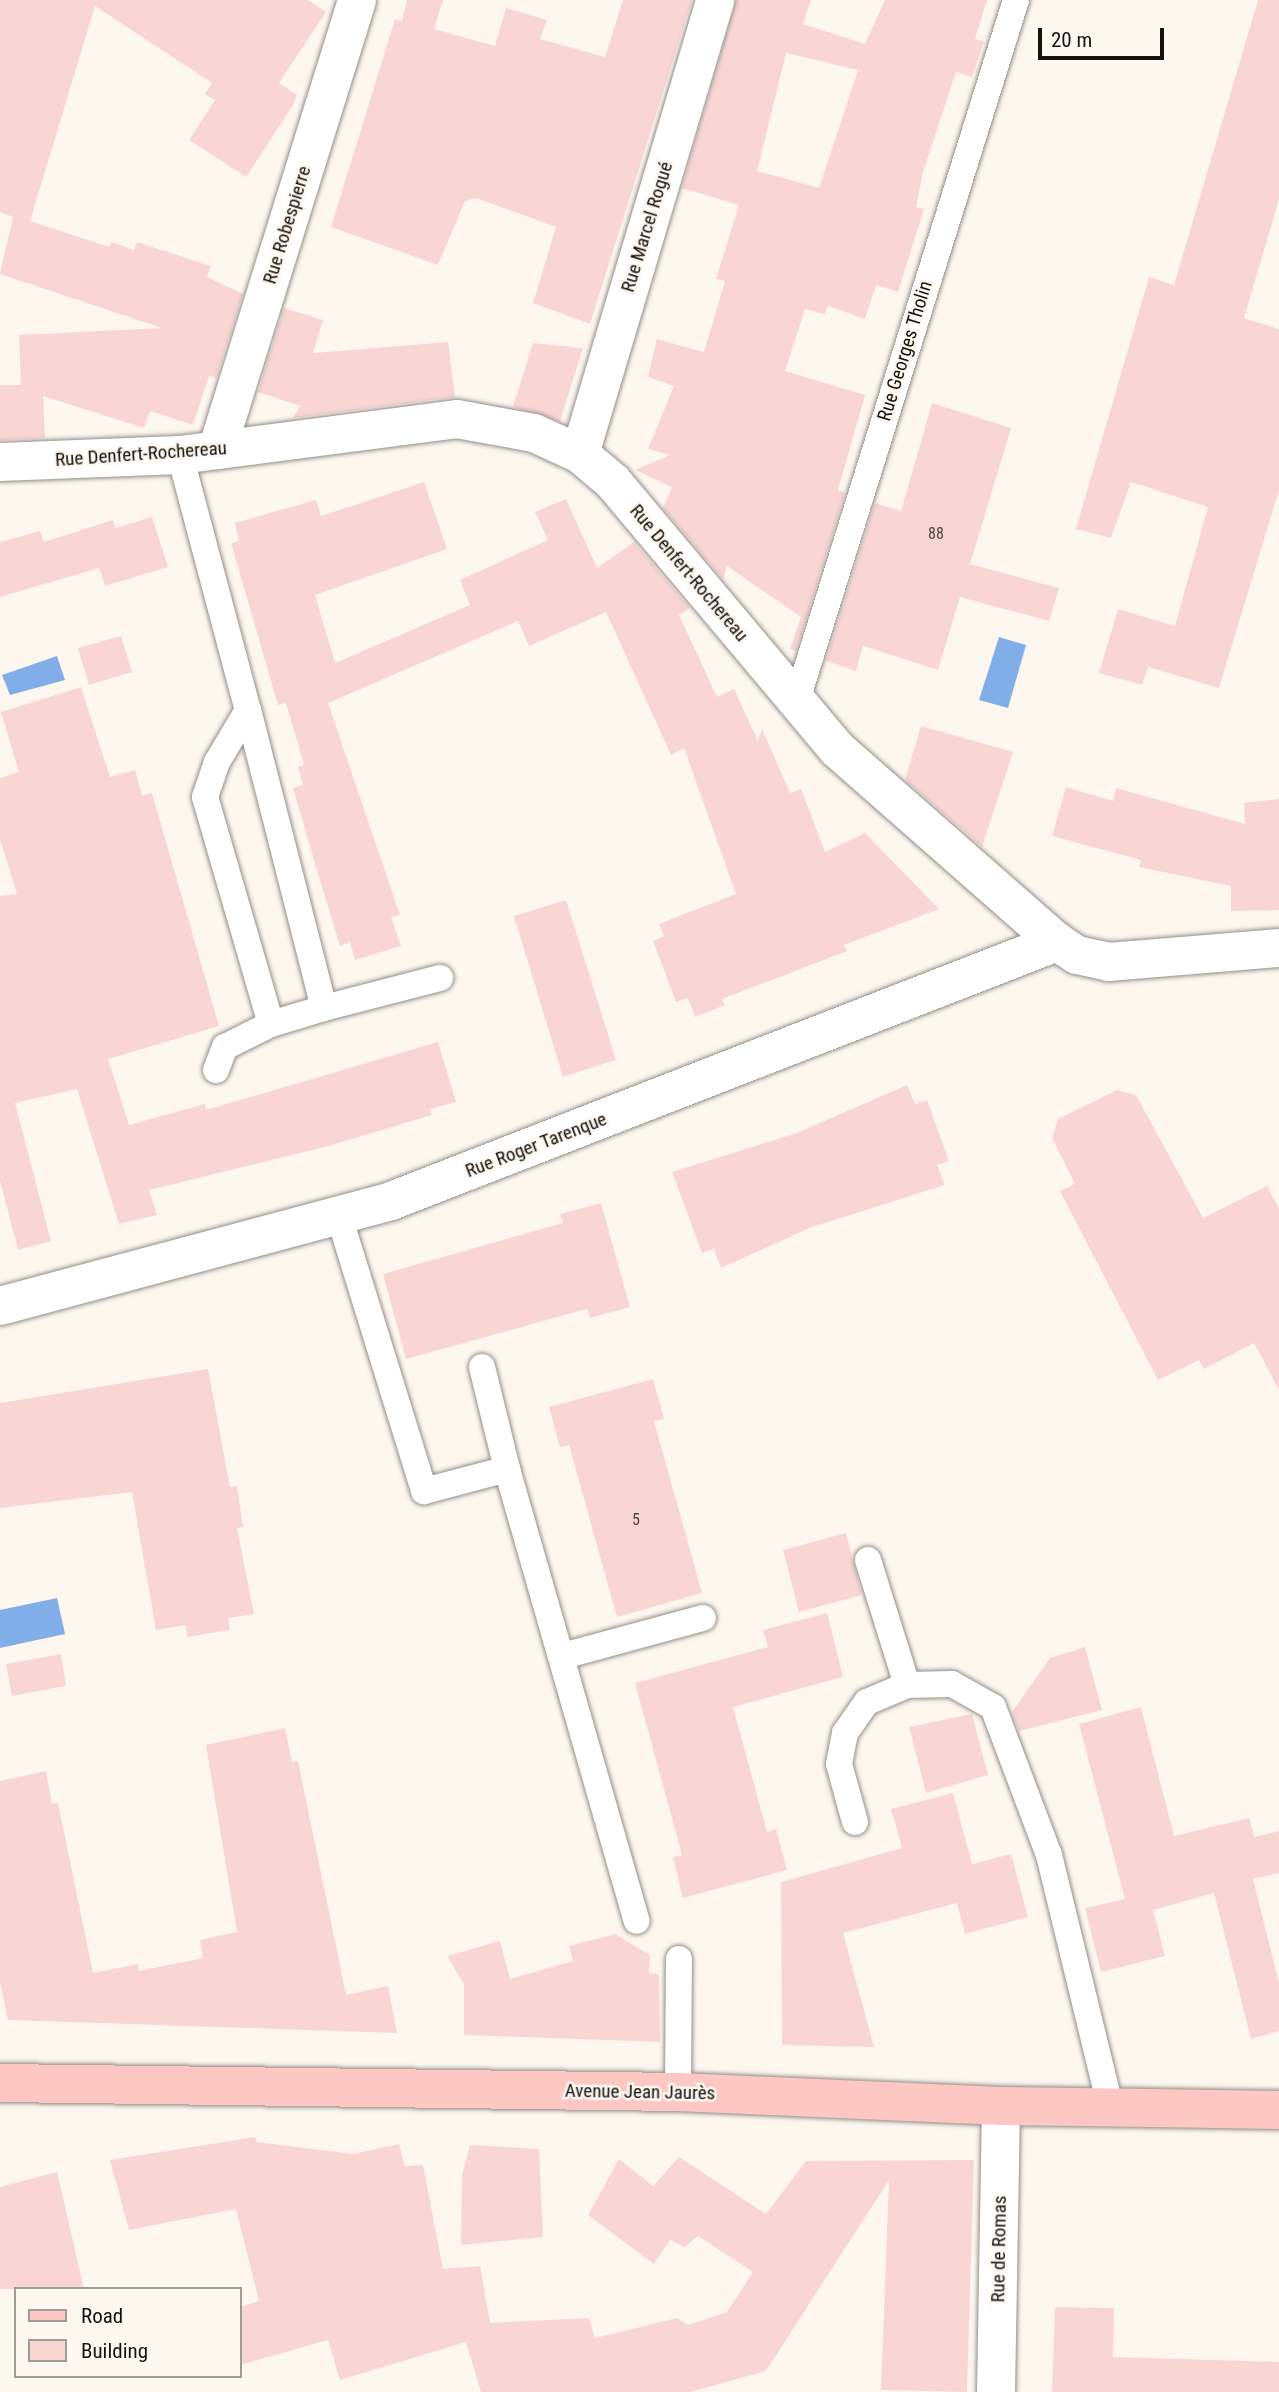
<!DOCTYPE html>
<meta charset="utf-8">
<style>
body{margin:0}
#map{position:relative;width:1279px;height:2392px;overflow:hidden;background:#fdf7f0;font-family:"Roboto Condensed",sans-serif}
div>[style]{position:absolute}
.water>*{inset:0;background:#81aee9}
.building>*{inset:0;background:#f9d6d4}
.roads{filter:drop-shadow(0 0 2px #948e88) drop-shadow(0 0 2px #948e88)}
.service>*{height:26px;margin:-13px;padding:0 13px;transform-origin:13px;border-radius:13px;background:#fff}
.minor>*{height:38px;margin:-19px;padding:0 19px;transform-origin:19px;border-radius:19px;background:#fff}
.primary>*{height:38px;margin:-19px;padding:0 19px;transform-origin:19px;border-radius:19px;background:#fdc8c4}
span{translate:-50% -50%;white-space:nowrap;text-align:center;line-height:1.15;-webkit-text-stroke:5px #fdf7f0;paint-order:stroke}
.number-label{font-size:16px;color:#4d4341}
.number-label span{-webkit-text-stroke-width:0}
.street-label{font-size:19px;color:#141210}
.legend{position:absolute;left:14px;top:2287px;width:228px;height:91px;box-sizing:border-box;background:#fdf7f0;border:2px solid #a09b96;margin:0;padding:9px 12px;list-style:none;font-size:21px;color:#141210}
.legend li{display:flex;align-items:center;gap:14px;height:35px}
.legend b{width:35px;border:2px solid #a09b96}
.scale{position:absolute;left:1038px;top:28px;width:126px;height:32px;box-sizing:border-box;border:4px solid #141210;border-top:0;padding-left:9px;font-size:21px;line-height:24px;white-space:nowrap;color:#141210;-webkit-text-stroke:5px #fdf7f0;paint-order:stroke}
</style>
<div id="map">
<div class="water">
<div style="clip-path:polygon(999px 637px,1026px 645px,1008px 708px,979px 700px)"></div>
<div style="clip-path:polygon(57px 656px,65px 680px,10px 695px,2px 675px)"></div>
<div style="clip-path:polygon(57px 1598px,65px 1634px,0 1648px,0 1610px)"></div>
</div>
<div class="building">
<div style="clip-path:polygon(0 0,308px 0,326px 12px,279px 83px,297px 95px,292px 107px,246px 177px,189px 140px,215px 100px,205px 94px,212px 83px,95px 6px,30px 221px,109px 247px,111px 242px,134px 250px,137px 242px,211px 266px,207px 277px,243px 294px,216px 378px,209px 376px,193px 425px,150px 411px,144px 428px,43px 396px,45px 438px,0 440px,0 385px,21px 385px,19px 335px,162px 328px,0 274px,13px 217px,0 212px)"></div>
<div style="clip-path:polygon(407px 0,443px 0,434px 29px,495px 46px,506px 8px,547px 20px,540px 39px,605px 57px,623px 0,692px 0,590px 324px,533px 303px,556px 227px,476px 198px,465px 201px,438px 265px,331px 227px,395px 19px,402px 21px)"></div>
<div style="clip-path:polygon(evenodd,736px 0,811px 0,803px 24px,865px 44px,885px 0,987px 0,975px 39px,984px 41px,972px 77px,956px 72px,923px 172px,916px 207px,924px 209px,898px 292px,876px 285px,865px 319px,828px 306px,825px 314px,805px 309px,785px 371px,865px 395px,838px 490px,845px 493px,796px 651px,790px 649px,801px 617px,727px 566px,723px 579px,663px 508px,672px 487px,635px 470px,670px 455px,648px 449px,674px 386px,648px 377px,657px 339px,704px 352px,725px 281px,716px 279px,739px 205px,682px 188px,736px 0,786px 53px,858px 70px,819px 188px,757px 171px,786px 53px)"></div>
<div style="clip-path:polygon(1258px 0,1279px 0,1279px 199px,1244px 318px,1279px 329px,1279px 490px,1219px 688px,1148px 667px,1142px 685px,1099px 673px,1118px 609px,1175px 626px,1208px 507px,1131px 482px,1111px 538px,1076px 529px,1149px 277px,1174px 285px)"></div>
<div style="clip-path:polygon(284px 308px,323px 320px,313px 353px,448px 342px,455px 397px,293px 418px,300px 406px,258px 392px)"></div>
<div style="clip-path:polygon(533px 343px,583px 348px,560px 421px,513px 407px)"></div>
<div style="clip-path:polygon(932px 403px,1011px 428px,970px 564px,1059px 588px,1049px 621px,960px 597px,938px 670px,863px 646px,856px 671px,826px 661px,875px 503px,901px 511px)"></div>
<div style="clip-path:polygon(424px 482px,447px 549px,315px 595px,335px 663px,470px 605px,460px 580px,548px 540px,535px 512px,566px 499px,597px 568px,634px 542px,690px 608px,679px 615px,717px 697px,734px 689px,758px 741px,762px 729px,790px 793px,801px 789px,825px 852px,865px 833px,939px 909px,844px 945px,847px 951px,722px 999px,725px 1005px,695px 1017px,688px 998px,676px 1002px,653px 941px,664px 936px,659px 924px,736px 894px,684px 748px,671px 755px,606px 612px,529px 646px,518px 621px,328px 703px,400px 915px,391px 917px,401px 946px,355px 960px,350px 942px,340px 946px,316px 867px,293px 788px,303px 785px,298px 767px,304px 765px,286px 703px,278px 705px,231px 543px,239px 541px,235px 523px,316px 500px,321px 516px)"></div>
<div style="clip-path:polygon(152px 517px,168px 567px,105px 586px,99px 568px,0 597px,0 542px,40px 531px,44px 542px,113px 520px,115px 528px)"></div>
<div style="clip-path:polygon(121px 636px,132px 672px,89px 685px,78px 648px)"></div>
<div style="clip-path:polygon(81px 687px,110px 777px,135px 770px,142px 796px,152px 793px,219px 1026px,108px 1059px,129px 1125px,205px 1104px,206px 1110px,438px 1042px,456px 1102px,430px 1109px,432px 1115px,325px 1147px,149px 1190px,157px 1215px,119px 1224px,77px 1089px,15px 1103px,51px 1241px,18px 1250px,0 1180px,0 896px,17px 894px,0 839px,0 778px,19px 772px,1px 712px)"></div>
<div style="clip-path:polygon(921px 726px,1013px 752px,982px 847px,905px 780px)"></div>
<div style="clip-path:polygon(1066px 787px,1113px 801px,1116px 788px,1245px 824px,1244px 803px,1279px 799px,1279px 910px,1231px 911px,1231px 886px,1139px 867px,1141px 860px,1052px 836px)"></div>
<div style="clip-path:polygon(566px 900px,616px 1060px,563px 1077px,514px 916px)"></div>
<div style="clip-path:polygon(907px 1085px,915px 1104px,927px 1100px,949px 1161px,937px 1165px,945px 1185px,812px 1227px,721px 1268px,714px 1249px,702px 1253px,672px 1172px,797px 1133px)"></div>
<div style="clip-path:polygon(1117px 1090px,1136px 1095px,1203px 1218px,1267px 1186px,1279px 1209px,1279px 1390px,1254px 1343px,1204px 1369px,1199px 1360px,1158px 1380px,1060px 1191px,1075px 1184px,1052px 1138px,1058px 1119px)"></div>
<div style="clip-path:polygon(601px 1203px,630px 1307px,590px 1318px,587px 1309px,406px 1359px,383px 1274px,563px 1223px,560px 1214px)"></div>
<div style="clip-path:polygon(208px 1369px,230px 1487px,237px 1486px,243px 1527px,237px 1528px,254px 1614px,228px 1618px,230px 1630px,187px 1637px,186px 1625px,156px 1630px,132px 1492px,0 1508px,0 1403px)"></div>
<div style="clip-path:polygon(653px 1379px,664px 1419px,654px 1421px,702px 1593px,617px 1617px,569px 1445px,560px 1447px,549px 1407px)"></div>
<div style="clip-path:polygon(846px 1533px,862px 1595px,799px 1612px,783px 1550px)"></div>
<div style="clip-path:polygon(827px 1613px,843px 1677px,733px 1707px,767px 1832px,776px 1829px,787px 1870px,683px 1898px,673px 1857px,682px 1855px,635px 1683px,768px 1647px,763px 1630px)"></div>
<div style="clip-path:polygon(1085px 1647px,1102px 1710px,1019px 1731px,1012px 1712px,1050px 1658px)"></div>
<div style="clip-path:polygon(61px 1654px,66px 1686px,12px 1696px,6px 1664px)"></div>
<div style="clip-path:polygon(1141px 1707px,1174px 1836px,1249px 1818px,1254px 1837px,1279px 1831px,1279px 1873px,1253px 1879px,1279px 1983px,1279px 2031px,1251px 2039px,1214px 1893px,1153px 1910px,1165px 1956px,1101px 1972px,1085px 1908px,1125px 1899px,1079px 1724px)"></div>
<div style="clip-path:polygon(972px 1714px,988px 1775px,926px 1793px,909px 1727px)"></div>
<div style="clip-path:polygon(285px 1728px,292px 1762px,298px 1761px,346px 1995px,388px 1986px,397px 2033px,8px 2020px,0 1982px,0 1781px,46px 1771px,52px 1804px,58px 1803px,93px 1973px,138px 1964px,139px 1971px,203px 1958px,200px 1940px,237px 1932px,206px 1745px)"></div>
<div style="clip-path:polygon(953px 1793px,972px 1864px,1011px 1854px,1028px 1917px,965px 1934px,957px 1903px,843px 1933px,874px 2047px,782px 2045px,781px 1882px,902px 1848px,891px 1809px)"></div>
<div style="clip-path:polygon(615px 1934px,650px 1955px,649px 1973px,659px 1974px,660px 2042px,464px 2035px,464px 1984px,447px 1956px,500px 1941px,510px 1979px,573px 1961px,569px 1946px)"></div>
<div style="clip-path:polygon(255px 2137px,257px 2142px,353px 2154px,399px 2144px,405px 2166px,423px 2165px,443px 2269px,480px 2266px,490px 2323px,589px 2318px,595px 2338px,677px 2318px,688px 2325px,727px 2312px,753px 2272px,698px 2236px,685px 2247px,670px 2240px,654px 2264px,588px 2215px,619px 2159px,653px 2186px,679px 2157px,766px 2214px,806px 2161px,974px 2160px,967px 2392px,881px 2390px,889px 2180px,766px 2371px,691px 2392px,481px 2392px,466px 2342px,340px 2380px,328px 2340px,240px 2365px,240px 2307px,259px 2301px,236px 2209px,129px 2230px,110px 2160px)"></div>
<div style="clip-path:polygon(470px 2145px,539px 2149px,543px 2237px,461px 2245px,462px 2175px)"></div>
<div style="clip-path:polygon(57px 2172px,84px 2289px,0 2289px,0 2187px)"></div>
<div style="clip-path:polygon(1055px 2307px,1114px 2308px,1113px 2357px,1279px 2362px,1279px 2392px,1052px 2392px)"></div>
</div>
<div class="roads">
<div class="service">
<div style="left:180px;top:455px;width:264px;rotate:75.1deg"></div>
<div style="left:248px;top:710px;width:61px;rotate:120.8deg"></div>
<div style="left:217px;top:762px;width:37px;rotate:109deg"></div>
<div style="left:205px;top:797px;width:236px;rotate:73.8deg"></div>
<div style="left:271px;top:1024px;width:55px;rotate:-16.8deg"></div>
<div style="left:324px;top:1008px;width:308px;rotate:-104.3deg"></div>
<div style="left:796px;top:703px;width:737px;rotate:-72.62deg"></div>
<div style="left:324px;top:1008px;width:120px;rotate:-14.5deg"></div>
<div style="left:216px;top:1070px;width:25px;rotate:-69deg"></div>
<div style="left:225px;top:1047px;width:51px;rotate:-26.6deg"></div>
<div style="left:339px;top:1216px;width:288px;rotate:72.8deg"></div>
<div style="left:424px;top:1491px;width:86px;rotate:-14.8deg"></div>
<div style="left:507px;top:1469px;width:470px;rotate:74deg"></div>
<div style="left:482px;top:1367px;width:105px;rotate:76.2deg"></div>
<div style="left:868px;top:1560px;width:131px;rotate:72.7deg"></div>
<div style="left:563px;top:1656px;width:145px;rotate:-15.2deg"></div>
<div style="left:855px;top:1822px;width:60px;rotate:-105.4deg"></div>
<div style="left:839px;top:1764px;width:32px;rotate:-79deg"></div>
<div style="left:845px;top:1733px;width:38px;rotate:-55deg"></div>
<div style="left:867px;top:1702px;width:43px;rotate:-23deg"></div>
<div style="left:907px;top:1685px;width:45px;rotate:-1.3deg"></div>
<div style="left:952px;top:1684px;width:47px;rotate:29.3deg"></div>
<div style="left:993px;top:1707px;width:158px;rotate:69.3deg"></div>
<div style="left:1049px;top:1855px;width:257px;rotate:76.3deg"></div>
<div style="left:678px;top:2092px;width:133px;rotate:-89.6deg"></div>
</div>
<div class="minor">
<div style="left:217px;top:450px;width:471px;rotate:-72.7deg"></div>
<div style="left:580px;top:454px;width:474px;rotate:-73.4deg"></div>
<div style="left:0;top:462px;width:180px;rotate:-2.2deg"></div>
<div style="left:180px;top:455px;width:279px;rotate:-7.4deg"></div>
<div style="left:457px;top:419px;width:78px;rotate:10.3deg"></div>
<div style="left:534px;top:433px;width:51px;rotate:24.5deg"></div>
<div style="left:580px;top:454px;width:43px;rotate:40.3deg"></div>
<div style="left:613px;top:482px;width:349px;rotate:50deg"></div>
<div style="left:837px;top:749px;width:293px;rotate:41.3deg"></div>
<div style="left:1057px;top:942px;width:24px;rotate:33deg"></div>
<div style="left:1077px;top:955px;width:33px;rotate:12deg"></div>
<div style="left:1109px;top:962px;width:171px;rotate:-4.7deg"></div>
<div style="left:0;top:1306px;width:405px;rotate:-15deg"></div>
<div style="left:391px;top:1201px;width:715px;rotate:-21.25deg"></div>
<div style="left:996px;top:2392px;width:286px;rotate:-89deg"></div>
</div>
<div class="primary">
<div style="left:0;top:2083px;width:678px;rotate:0.76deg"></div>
<div style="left:678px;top:2092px;width:323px;rotate:2.5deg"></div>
<div style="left:1001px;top:2106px;width:278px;rotate:0.8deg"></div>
</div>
</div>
<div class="number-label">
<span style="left:936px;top:534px">88</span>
<span style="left:636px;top:1520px">5</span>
</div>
<div class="street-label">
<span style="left:287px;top:225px;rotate:-73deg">Rue Robespierre</span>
<span style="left:647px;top:227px;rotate:-73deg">Rue Marcel Rogué</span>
<span style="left:905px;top:351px;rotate:-73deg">Rue Georges Tholin</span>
<span style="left:141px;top:454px;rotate:-4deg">Rue Denfert-Rochereau</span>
<span style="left:689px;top:573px;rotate:50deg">Rue Denfert-Rochereau</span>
<span style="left:536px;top:1145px;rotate:-21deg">Rue Roger Tarenque</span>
<span style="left:640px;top:2092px;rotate:1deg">Avenue Jean Jaurès</span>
<span style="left:999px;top:2249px;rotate:-89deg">Rue de Romas</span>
</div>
<ul class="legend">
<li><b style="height:9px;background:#fdc8c4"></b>Road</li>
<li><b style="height:19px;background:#f9d6d4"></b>Building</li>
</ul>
<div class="scale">20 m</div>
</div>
